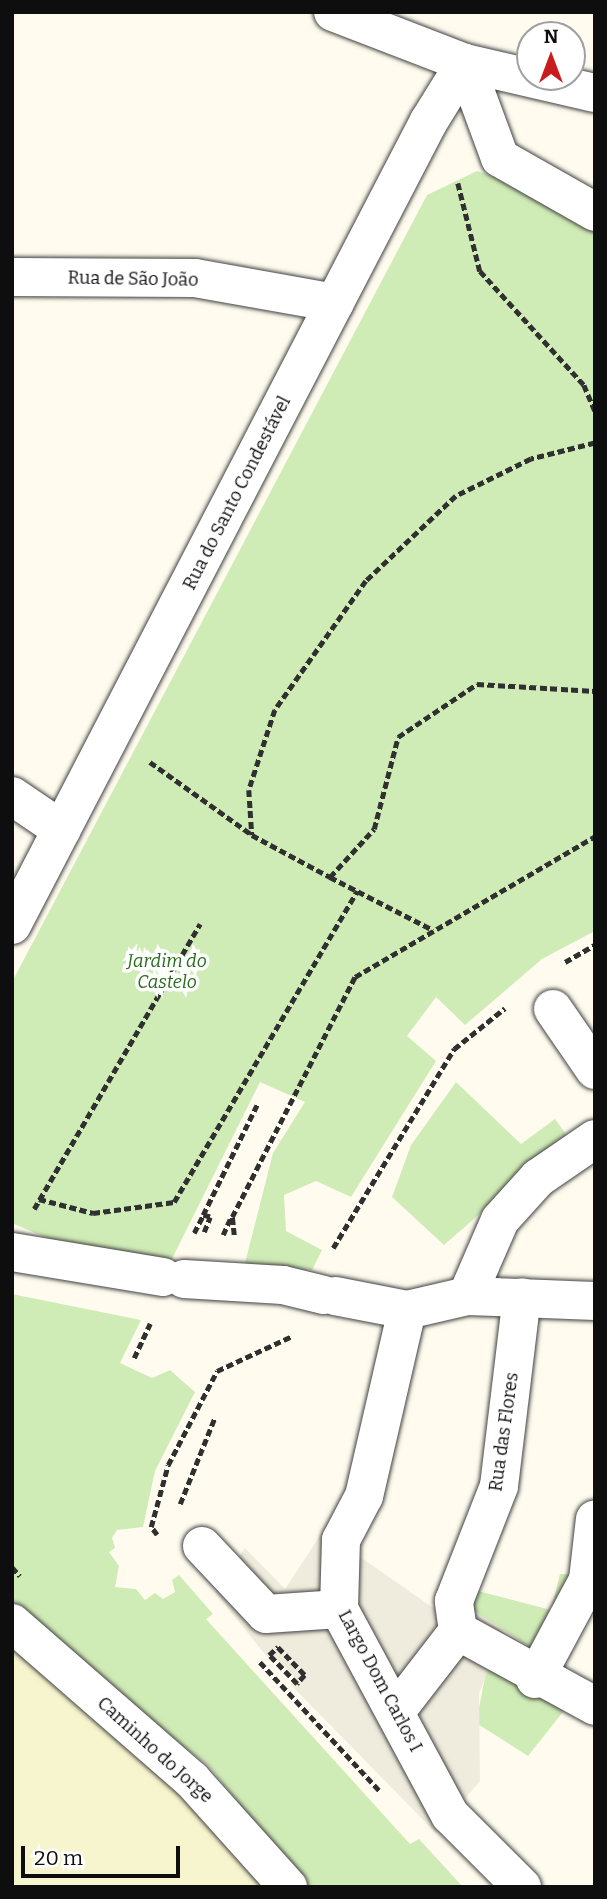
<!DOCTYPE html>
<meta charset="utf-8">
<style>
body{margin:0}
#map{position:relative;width:607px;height:1899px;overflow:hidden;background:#fffcef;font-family:Bitter,serif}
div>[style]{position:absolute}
.farmland>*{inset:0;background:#f7f5cd}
.green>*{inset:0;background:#d0ecb6}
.plaza>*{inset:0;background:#f0ecdd}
.path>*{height:4.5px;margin-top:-2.25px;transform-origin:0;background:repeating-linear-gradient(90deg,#303030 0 7px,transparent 0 10.5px)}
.roads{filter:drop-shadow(0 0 2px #414141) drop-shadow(0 0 2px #414141)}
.minor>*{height:38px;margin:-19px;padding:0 19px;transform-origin:19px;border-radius:19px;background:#fff}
span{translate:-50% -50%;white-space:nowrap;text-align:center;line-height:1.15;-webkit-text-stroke:7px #fff;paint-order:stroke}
.street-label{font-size:18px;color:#0e0e0e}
.park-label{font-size:18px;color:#276b1a;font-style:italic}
.frame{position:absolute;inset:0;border:14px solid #0e0e0e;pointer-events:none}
.north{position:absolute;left:516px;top:21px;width:70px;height:70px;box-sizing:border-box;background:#fff;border:2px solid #9f9f9f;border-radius:50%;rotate:0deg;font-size:19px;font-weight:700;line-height:28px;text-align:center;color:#0e0e0e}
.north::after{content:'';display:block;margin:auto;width:24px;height:32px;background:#c81c1e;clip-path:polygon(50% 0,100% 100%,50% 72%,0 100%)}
.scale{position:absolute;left:21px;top:1846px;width:159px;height:32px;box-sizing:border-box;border:4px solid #0e0e0e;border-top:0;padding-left:9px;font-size:21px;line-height:24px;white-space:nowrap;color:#0e0e0e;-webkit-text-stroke:5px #fff;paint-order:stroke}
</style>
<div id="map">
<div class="farmland">
<div style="clip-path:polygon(12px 1639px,256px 1867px,269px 1887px,20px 1887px,12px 1881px)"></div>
</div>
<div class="green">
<div style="clip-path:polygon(477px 171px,510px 182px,595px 230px,595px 931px,542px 959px,465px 1025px,436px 997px,407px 1036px,436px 1061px,351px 1197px,316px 1181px,284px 1195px,286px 1231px,322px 1250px,312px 1270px,244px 1267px,273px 1153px,305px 1102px,260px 1082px,168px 1267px,49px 1239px,12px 1223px,12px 982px,427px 195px)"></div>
<div style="clip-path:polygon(456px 1082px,521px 1144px,555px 1119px,568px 1137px,444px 1245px,392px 1197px,411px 1145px)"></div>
<div style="clip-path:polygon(12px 1294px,141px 1320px,120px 1363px,152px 1378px,170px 1370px,195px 1392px,155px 1471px,143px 1527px,117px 1530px,112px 1538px,115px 1548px,109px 1552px,119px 1566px,115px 1587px,136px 1589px,145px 1600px,155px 1593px,163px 1599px,175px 1592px,172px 1580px,179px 1575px,213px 1614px,206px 1619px,410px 1844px,419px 1839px,463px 1887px,307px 1887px,208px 1765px,117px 1696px,12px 1601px)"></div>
<div style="clip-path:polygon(560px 1574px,582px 1575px,543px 1655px,464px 1605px,470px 1589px,551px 1610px)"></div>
<div style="clip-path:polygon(487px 1667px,570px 1703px,528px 1756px,476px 1723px)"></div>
</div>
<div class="plaza">
<div style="clip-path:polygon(323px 1531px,439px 1612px,464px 1605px,503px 1629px,479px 1694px,480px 1781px,436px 1833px,290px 1684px,296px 1678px,276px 1658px,271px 1662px,215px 1592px,245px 1548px,285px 1589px)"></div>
</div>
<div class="path">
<div style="left:458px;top:183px;width:91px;rotate:76deg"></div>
<div style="left:480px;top:271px;width:154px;rotate:47.6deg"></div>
<div style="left:584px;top:385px;width:28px;rotate:67deg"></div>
<div style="left:595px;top:443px;width:66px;rotate:166deg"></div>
<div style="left:531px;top:459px;width:84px;rotate:153.7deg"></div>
<div style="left:456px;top:496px;width:124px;rotate:136.6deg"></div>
<div style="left:366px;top:581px;width:158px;rotate:125.2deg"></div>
<div style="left:275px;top:710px;width:84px;rotate:108deg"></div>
<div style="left:249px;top:790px;width:45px;rotate:86.2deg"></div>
<div style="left:252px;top:835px;width:89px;rotate:28.3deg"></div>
<div style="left:330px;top:877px;width:65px;rotate:-47.5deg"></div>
<div style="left:374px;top:829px;width:95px;rotate:-75.4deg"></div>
<div style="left:398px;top:737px;width:95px;rotate:-33.9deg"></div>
<div style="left:477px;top:684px;width:118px;rotate:3.4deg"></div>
<div style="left:150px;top:762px;width:124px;rotate:35.5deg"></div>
<div style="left:330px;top:877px;width:116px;rotate:27.2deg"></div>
<div style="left:565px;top:962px;width:34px;rotate:-30deg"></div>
<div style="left:39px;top:1199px;width:56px;rotate:14.5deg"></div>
<div style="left:93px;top:1213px;width:82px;rotate:-7.7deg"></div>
<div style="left:174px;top:1202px;width:361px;rotate:-59.5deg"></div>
<div style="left:34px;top:1209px;width:330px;rotate:-59.8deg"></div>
<div style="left:204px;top:1232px;width:16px;rotate:-68deg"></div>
<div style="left:210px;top:1217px;width:7px;rotate:-164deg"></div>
<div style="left:203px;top:1215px;width:123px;rotate:-63.9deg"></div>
<div style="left:194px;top:1233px;width:20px;rotate:-63deg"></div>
<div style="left:223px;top:1235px;width:20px;rotate:-66deg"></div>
<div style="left:234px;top:1235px;width:18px;rotate:-96deg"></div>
<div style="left:232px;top:1217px;width:270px;rotate:-62.9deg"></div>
<div style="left:355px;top:977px;width:278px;rotate:-30.4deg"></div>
<div style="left:333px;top:1248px;width:233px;rotate:-58.7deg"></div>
<div style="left:454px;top:1049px;width:65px;rotate:-38.8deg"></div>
<div style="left:134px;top:1358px;width:38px;rotate:-65deg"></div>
<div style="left:180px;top:1504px;width:94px;rotate:-68.1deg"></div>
<div style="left:157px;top:1535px;width:10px;rotate:-127deg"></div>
<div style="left:151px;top:1527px;width:64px;rotate:-74.7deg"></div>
<div style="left:168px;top:1465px;width:106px;rotate:-62.5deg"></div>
<div style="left:217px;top:1371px;width:83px;rotate:-25deg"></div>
<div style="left:12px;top:1567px;width:12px;rotate:48deg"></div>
<div style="left:278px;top:1647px;width:39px;rotate:46deg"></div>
<div style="left:305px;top:1675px;width:12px;rotate:132deg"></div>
<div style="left:297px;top:1684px;width:40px;rotate:-134deg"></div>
<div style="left:269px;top:1655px;width:12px;rotate:-42deg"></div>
<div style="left:260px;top:1662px;width:176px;rotate:47.1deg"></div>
</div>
<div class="roads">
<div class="minor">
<div style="left:333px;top:12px;width:142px;rotate:21.1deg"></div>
<div style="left:465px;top:63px;width:133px;rotate:13deg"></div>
<div style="left:465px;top:63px;width:101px;rotate:69.8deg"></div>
<div style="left:500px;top:158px;width:109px;rotate:29.6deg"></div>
<div style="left:12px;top:277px;width:183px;rotate:0.3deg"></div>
<div style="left:195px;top:278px;width:142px;rotate:10.1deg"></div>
<div style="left:12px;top:796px;width:60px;rotate:34.2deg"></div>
<div style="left:12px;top:925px;width:906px;rotate:-62.59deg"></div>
<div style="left:429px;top:121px;width:68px;rotate:-58.2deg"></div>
<div style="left:553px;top:1009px;width:74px;rotate:55.5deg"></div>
<div style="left:12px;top:1252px;width:153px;rotate:9.4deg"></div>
<div style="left:184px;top:1279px;width:99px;rotate:3.5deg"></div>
<div style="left:283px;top:1285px;width:42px;rotate:13.7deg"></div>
<div style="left:335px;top:1296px;width:73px;rotate:11deg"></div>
<div style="left:407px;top:1310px;width:62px;rotate:-13.1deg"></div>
<div style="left:467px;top:1296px;width:128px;rotate:2.2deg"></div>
<div style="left:467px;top:1296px;width:83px;rotate:-66.5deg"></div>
<div style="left:500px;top:1220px;width:57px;rotate:-47.9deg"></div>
<div style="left:538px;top:1178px;width:69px;rotate:-34.4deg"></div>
<div style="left:407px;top:1310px;width:191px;rotate:103deg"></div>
<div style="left:364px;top:1496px;width:50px;rotate:117.6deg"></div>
<div style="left:341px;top:1540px;width:69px;rotate:91.7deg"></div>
<div style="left:339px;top:1609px;width:234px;rotate:61.7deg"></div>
<div style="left:450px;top:1815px;width:102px;rotate:45deg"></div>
<div style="left:202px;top:1546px;width:93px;rotate:46.7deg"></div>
<div style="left:266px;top:1614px;width:73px;rotate:-3.9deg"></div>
<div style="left:12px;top:1623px;width:239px;rotate:41.1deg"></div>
<div style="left:192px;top:1780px;width:144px;rotate:48.1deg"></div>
<div style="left:458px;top:1631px;width:156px;rotate:28.7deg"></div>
<div style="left:535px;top:1679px;width:112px;rotate:-61.8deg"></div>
<div style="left:588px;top:1580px;width:61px;rotate:-83.5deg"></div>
<div style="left:397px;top:1710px;width:100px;rotate:-52.3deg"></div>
<div style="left:458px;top:1631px;width:30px;rotate:-98deg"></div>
<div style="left:454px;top:1601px;width:123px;rotate:-68.6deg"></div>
<div style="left:499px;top:1486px;width:190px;rotate:-83.1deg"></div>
</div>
</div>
<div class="street-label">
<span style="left:133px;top:279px;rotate:1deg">Rua de São João</span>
<span style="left:237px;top:493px;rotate:-63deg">Rua do Santo Condestável</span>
<span style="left:504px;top:1432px;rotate:-82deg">Rua das Flores</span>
<span style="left:380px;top:1681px;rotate:62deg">Largo Dom Carlos I</span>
<span style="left:155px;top:1750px;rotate:42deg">Caminho do Jorge</span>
</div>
<div class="park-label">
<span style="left:167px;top:972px">Jardim do<br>Castelo</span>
</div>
<div class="frame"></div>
<div class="north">N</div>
<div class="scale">20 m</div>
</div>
